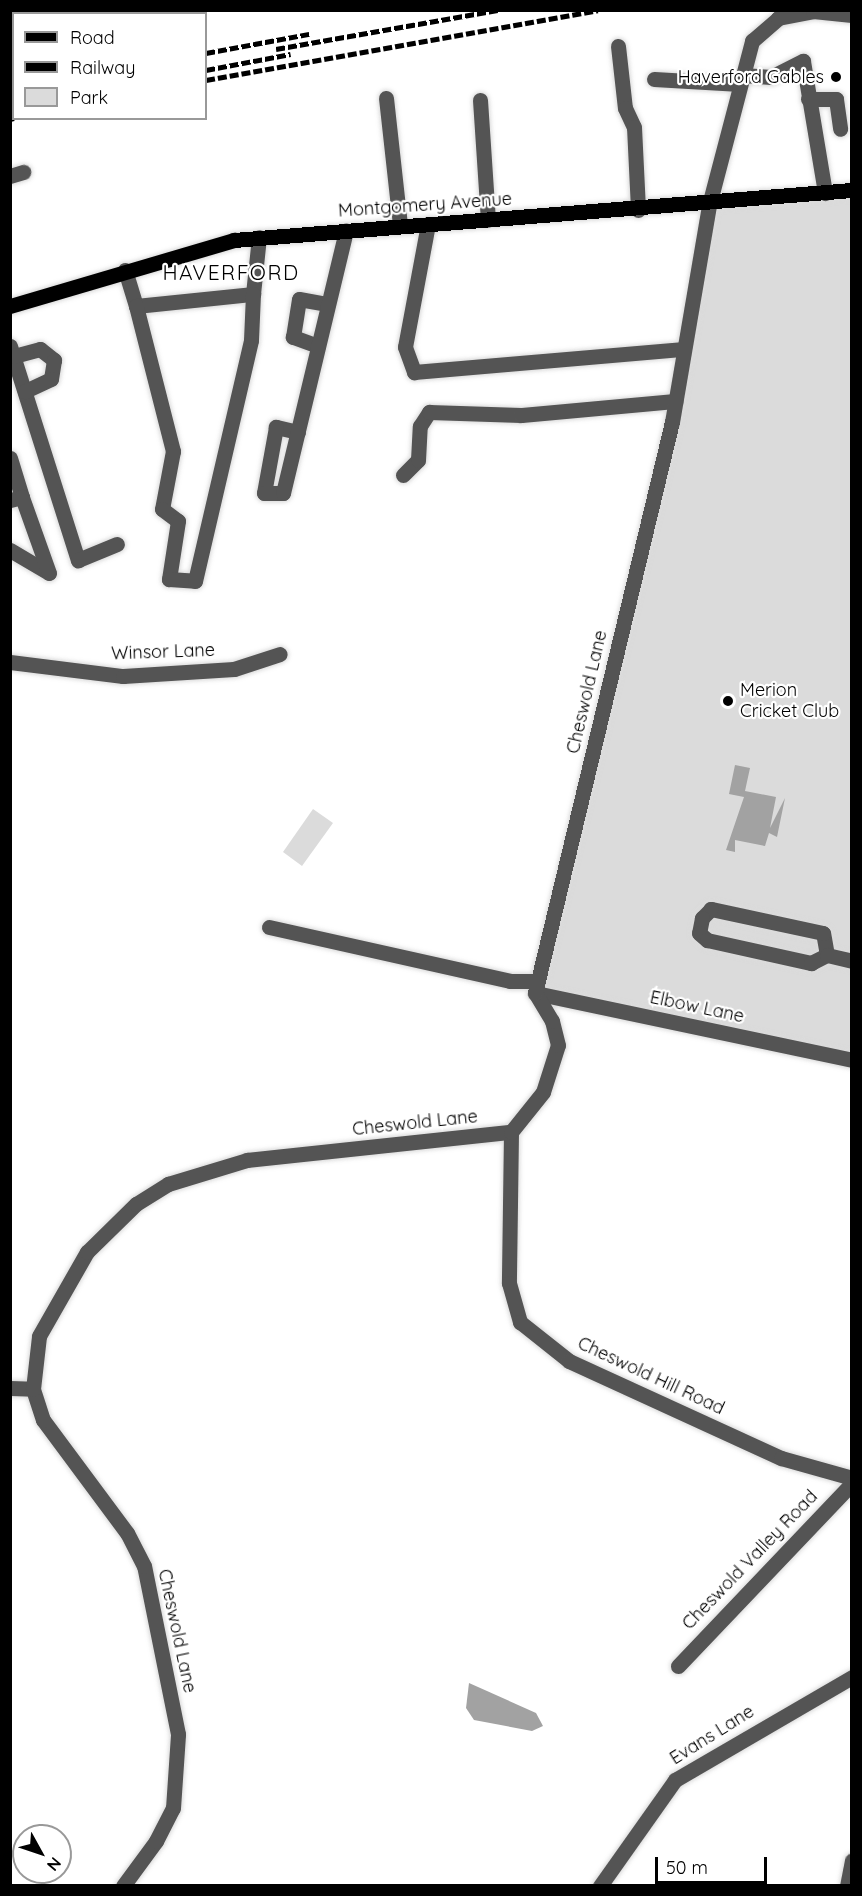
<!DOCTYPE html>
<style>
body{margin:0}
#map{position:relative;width:862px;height:1896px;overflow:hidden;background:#fff;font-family:Quicksand,sans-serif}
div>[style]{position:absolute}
.green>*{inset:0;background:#dbdbdb}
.water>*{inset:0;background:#a2a2a2}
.roads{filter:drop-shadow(0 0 2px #dbdbdb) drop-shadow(0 0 2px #dbdbdb)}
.minor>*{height:15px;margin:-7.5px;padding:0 7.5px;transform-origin:7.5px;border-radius:7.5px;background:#545454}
.major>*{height:15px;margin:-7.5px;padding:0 7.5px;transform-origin:7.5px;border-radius:7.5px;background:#000}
.rail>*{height:4.5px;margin-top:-2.25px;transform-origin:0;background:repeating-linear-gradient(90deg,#000 0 9px,transparent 0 12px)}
.dots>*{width:16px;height:16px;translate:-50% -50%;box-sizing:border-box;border:3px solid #fff;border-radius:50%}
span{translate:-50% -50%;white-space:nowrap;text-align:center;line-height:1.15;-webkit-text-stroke:4.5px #fff;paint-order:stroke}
.poi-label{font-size:18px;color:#000}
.right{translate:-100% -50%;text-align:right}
.left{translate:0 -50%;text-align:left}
.street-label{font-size:18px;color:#000}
.quarter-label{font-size:21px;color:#000;letter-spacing:1.5px}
.frame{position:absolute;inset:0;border:12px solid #000;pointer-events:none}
.legend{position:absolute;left:12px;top:12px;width:195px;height:108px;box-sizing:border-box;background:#fff;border:2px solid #999;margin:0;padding:8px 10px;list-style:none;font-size:18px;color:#000}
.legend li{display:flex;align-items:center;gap:12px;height:30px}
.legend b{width:30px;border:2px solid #999}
.north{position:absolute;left:12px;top:1824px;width:60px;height:60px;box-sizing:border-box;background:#fff;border:2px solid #999;border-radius:50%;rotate:130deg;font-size:16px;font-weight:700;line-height:24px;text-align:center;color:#000}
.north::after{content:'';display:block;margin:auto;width:21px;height:27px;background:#000;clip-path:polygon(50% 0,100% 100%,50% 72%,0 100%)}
.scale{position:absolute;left:655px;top:1857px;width:112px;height:27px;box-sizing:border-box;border:3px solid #000;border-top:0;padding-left:8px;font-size:18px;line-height:21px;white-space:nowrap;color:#000;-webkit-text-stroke:4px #fff;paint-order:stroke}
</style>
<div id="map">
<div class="green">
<div style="clip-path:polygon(851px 192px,851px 1060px,535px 993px,672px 422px,709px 205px)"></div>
<div style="clip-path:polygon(313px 809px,333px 823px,302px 866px,283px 852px)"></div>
</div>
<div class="water">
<div style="clip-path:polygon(735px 765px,750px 768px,745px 791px,776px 797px,770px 828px,785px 798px,777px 837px,769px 833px,765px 846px,735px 840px,735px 852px,726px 850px,744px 797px,729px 794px)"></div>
<div style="clip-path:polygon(469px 1683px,536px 1713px,543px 1726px,532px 1731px,474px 1720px,466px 1708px)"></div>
</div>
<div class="roads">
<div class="minor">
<div style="left:64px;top:10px;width:4px;rotate:76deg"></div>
<div style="left:618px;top:46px;width:62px;rotate:83.6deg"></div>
<div style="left:625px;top:108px;width:21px;rotate:65deg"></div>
<div style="left:634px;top:127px;width:83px;rotate:87.2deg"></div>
<div style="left:743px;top:75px;width:28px;rotate:4deg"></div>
<div style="left:771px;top:77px;width:36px;rotate:-27deg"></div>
<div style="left:803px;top:61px;width:134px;rotate:80.5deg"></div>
<div style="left:654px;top:79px;width:86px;rotate:3.3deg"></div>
<div style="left:386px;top:98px;width:128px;rotate:83.7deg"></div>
<div style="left:808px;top:99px;width:28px"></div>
<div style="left:836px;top:99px;width:30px;rotate:82deg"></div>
<div style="left:480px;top:100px;width:120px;rotate:86.2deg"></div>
<div style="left:10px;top:176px;width:14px;rotate:-17deg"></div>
<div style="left:428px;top:224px;width:125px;rotate:100.6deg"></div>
<div style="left:405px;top:347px;width:27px;rotate:70deg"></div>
<div style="left:414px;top:372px;width:271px;rotate:-4.9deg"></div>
<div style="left:125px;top:270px;width:38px;rotate:73deg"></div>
<div style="left:136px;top:306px;width:118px;rotate:-5.9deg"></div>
<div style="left:253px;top:294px;width:57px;rotate:-84deg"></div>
<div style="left:136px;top:306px;width:150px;rotate:75.7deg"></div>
<div style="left:173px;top:451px;width:59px;rotate:100.7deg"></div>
<div style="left:162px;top:509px;width:20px;rotate:37deg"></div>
<div style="left:178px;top:521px;width:59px;rotate:98.8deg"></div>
<div style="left:169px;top:579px;width:26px;rotate:4deg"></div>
<div style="left:195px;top:581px;width:247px;rotate:-76.9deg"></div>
<div style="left:251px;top:340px;width:46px;rotate:-87.5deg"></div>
<div style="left:10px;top:346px;width:225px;rotate:72.4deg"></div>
<div style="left:78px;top:560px;width:42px;rotate:-22.3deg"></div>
<div style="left:318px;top:346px;width:27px;rotate:-160deg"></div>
<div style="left:293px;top:337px;width:38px;rotate:-81deg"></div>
<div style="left:299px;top:299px;width:29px;rotate:10deg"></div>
<div style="left:14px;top:356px;width:27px;rotate:-15deg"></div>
<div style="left:40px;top:349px;width:18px;rotate:38deg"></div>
<div style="left:54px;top:360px;width:19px;rotate:99deg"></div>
<div style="left:51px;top:379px;width:29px;rotate:155deg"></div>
<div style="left:298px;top:432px;width:23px;rotate:-167deg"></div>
<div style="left:276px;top:427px;width:67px;rotate:100.3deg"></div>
<div style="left:264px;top:493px;width:19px"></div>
<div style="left:283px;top:493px;width:270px;rotate:-76.5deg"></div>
<div style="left:10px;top:458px;width:41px;rotate:72.9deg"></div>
<div style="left:22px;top:497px;width:12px;rotate:166deg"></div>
<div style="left:403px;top:475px;width:21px;rotate:-45deg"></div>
<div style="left:418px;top:460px;width:34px;rotate:-87deg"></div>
<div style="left:420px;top:426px;width:17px;rotate:-57deg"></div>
<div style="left:429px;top:412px;width:92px;rotate:1.9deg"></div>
<div style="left:521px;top:415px;width:155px;rotate:-5.2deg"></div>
<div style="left:10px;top:550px;width:45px;rotate:30.5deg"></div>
<div style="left:49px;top:573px;width:81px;rotate:-109.6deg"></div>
<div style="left:10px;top:662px;width:114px;rotate:7.1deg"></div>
<div style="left:123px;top:676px;width:111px;rotate:-3.6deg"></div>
<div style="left:234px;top:669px;width:48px;rotate:-18.1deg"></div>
<div style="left:269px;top:927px;width:247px;rotate:12.6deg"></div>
<div style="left:510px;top:981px;width:28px"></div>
<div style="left:827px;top:955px;width:22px;rotate:-100deg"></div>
<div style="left:823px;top:933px;width:115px;rotate:-167.9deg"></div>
<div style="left:711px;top:909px;width:13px;rotate:135deg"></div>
<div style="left:702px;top:918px;width:15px;rotate:101deg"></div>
<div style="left:699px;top:933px;width:11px;rotate:41deg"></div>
<div style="left:707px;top:940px;width:107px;rotate:12.5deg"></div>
<div style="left:811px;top:963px;width:18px;rotate:-27deg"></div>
<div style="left:827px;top:955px;width:26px;rotate:13deg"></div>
<div style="left:535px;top:993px;width:324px;rotate:11.9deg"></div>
<div style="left:511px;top:1132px;width:151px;rotate:90.8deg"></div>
<div style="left:509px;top:1283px;width:41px;rotate:74.2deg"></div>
<div style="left:520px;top:1322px;width:63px;rotate:38.5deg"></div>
<div style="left:569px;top:1361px;width:233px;rotate:24.6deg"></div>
<div style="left:781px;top:1458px;width:74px;rotate:15.7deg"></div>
<div style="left:10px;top:1388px;width:23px;rotate:2deg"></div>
<div style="left:678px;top:1666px;width:253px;rotate:-46.4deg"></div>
<div style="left:123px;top:1886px;width:56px;rotate:-53.7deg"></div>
<div style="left:156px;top:1841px;width:37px;rotate:-63deg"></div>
<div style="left:173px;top:1808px;width:74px;rotate:-86.1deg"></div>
<div style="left:178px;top:1734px;width:171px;rotate:-101.4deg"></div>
<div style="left:144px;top:1566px;width:37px;rotate:-117deg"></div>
<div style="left:127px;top:1533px;width:141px;rotate:-126.6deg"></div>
<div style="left:43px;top:1420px;width:33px;rotate:-108deg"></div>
<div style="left:33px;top:1389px;width:53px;rotate:-83.5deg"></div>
<div style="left:39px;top:1336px;width:97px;rotate:-60.3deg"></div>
<div style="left:87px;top:1252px;width:69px;rotate:-44.4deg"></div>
<div style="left:136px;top:1204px;width:38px;rotate:-32deg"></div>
<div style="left:168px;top:1184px;width:83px;rotate:-16.9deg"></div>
<div style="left:247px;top:1160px;width:265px;rotate:-6.1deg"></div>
<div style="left:511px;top:1132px;width:51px;rotate:-51.3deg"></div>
<div style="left:543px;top:1092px;width:49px;rotate:-72.3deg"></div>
<div style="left:558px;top:1045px;width:25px;rotate:-104deg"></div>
<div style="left:552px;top:1021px;width:33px;rotate:-121deg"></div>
<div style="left:535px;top:993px;width:587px;rotate:-76.51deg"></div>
<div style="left:672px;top:422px;width:220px;rotate:-80.3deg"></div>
<div style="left:709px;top:205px;width:170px;rotate:-75.3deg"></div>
<div style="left:752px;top:41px;width:35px;rotate:-41deg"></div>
<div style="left:778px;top:18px;width:36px;rotate:-11deg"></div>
<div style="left:813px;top:11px;width:39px;rotate:6deg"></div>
<div style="left:600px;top:1886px;width:130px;rotate:-54.7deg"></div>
<div style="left:675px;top:1780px;width:205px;rotate:-30.2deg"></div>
<div style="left:847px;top:1886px;width:26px;rotate:-79deg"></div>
</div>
<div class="major">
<div style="left:10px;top:306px;width:234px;rotate:-16.4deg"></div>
<div style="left:234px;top:240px;width:620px;rotate:-4.63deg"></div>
</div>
</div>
<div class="rail">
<div style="left:276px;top:49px;width:225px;rotate:-10deg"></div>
<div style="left:206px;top:53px;width:105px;rotate:-10.5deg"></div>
<div style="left:206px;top:70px;width:86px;rotate:-10.7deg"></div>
<div style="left:206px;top:80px;width:398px;rotate:-10.1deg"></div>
<div style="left:10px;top:92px;width:4px"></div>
<div style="left:10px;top:119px;width:4px;rotate:-14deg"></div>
</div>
<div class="dots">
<div style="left:836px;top:77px;background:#000"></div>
<div style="left:728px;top:701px;background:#000"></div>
</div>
<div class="poi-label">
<span class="right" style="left:824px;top:77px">Haverford Gables</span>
<span class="left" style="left:740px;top:701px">Merion<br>Cricket Club</span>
</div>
<div class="street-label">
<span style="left:425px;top:205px;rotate:-4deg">Montgomery Avenue</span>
<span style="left:163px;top:652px;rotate:-2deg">Winsor Lane</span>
<span style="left:587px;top:692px;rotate:-77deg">Cheswold Lane</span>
<span style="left:697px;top:1007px;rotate:12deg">Elbow Lane</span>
<span style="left:415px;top:1123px;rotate:-6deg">Cheswold Lane</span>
<span style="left:651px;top:1376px;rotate:25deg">Cheswold Hill Road</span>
<span style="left:750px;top:1560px;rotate:-46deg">Cheswold Valley Road</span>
<span style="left:177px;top:1631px;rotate:78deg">Cheswold Lane</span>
<span style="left:712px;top:1735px;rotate:-32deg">Evans Lane</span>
</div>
<div class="quarter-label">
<span style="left:231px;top:272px">HAVERFORD</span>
</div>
<div class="frame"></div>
<ul class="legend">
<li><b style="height:8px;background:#000"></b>Road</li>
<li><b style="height:8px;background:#000"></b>Railway</li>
<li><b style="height:16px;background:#dbdbdb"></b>Park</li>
</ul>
<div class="north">N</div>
<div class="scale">50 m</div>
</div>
